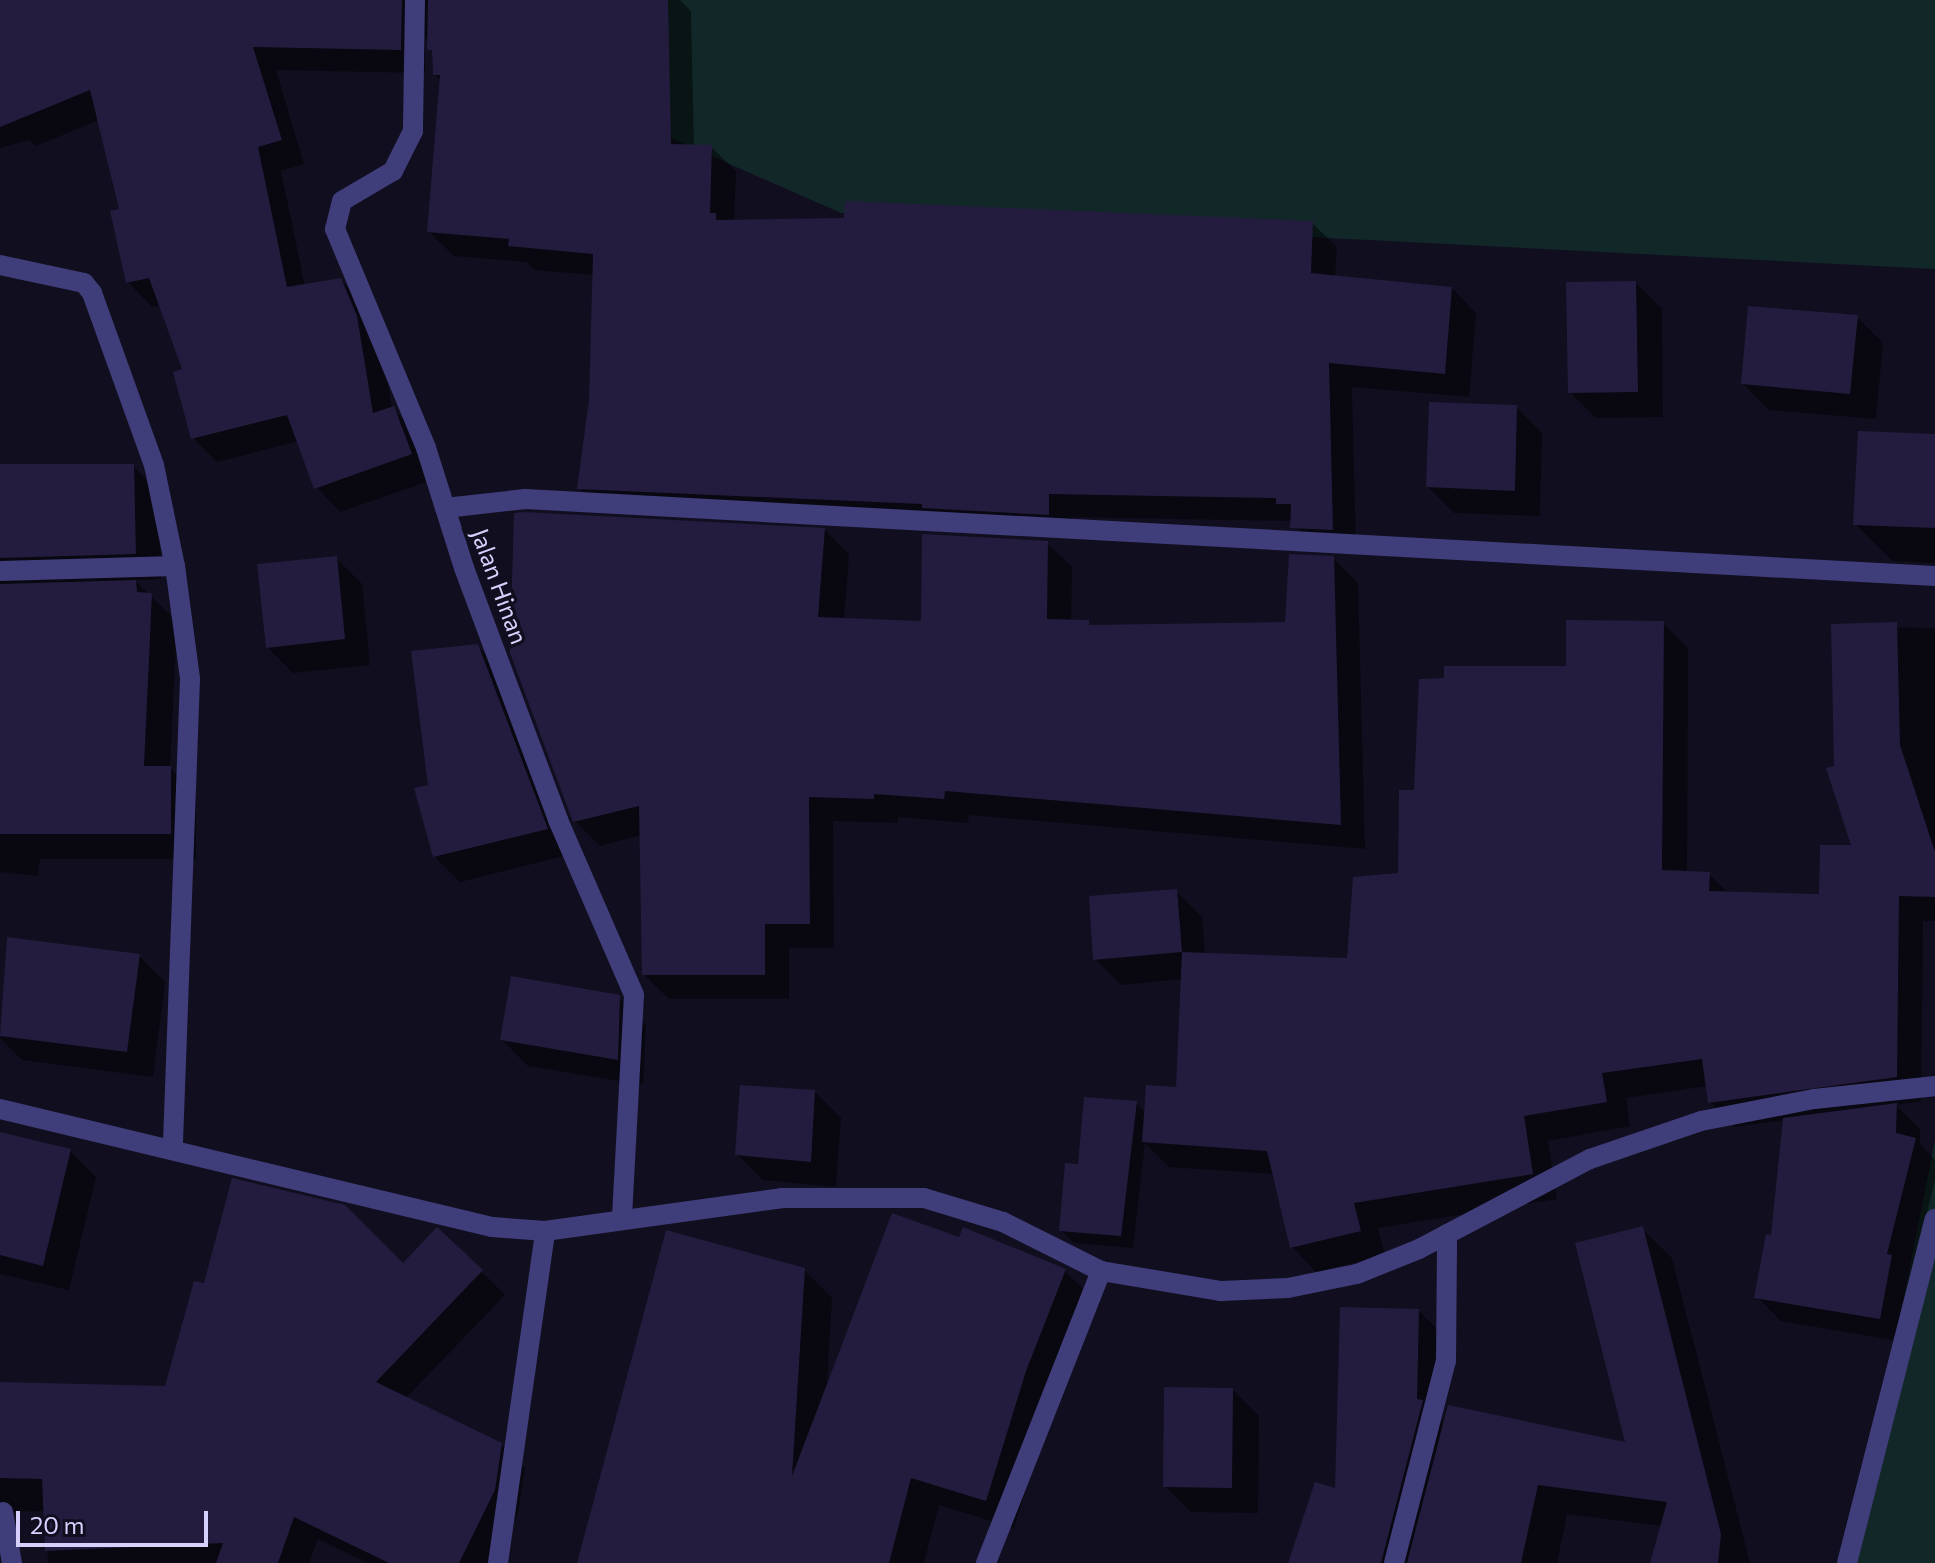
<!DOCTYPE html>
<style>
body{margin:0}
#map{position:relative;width:1935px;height:1563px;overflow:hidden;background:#110e1f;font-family:Commissioner,sans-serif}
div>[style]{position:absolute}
.green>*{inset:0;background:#122828}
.shadow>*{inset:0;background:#0007}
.building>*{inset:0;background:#231c3e}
.minor>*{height:20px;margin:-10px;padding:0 10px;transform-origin:10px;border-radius:10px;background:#403d7b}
span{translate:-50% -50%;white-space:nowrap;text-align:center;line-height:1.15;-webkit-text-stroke:7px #110e1f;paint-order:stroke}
.street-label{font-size:24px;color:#d5d0fc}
.scale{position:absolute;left:16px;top:1511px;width:192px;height:36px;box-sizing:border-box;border:4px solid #d5d0fc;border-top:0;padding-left:10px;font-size:24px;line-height:28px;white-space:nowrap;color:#d5d0fc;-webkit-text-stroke:6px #110e1f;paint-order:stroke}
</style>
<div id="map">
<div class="green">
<div style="clip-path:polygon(654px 0,1935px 0,1935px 269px,841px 213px,652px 130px)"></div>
<div style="clip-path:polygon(1935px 1140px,1935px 1563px,1851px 1563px)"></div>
</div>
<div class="shadow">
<div style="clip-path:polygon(0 0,680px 0,691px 11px,694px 146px,711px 147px,736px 171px,734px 222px,1312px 223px,1337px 247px,1335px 277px,1452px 288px,1476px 313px,1469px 397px,1352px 387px,1356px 553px,1316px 551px,1292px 521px,1072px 517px,1072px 538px,603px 512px,579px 488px,591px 400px,594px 275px,534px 270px,527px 262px,454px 256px,429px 232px,441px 81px,434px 74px,434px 54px,425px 36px,425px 73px,276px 70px,304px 164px,281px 171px,305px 286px,340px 280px,365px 304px,381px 342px,392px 409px,418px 432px,435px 479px,340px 512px,316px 487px,299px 441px,217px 462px,193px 438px,184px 371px,161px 305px,152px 307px,128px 282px,122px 211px,99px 120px,36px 146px,30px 140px,0 148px)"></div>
<div style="clip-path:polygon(1636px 283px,1662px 309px,1663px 417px,1596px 418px,1570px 392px)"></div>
<div style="clip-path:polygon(1857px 317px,1883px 343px,1876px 419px,1769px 410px,1743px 384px)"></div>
<div style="clip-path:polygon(1516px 407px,1542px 433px,1540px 516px,1454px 513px,1428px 487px)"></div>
<div style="clip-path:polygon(1935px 436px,1935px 563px,1893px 561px,1855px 524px)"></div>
<div style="clip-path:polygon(0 466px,133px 466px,159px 492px,161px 579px,134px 580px,177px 621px,170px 768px,196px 794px,196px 859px,40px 859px,38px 876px,0 872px)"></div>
<div style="clip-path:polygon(825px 530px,849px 555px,844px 620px,923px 623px,1047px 543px,1072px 567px,1071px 622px,1093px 627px,1287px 624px,1333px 558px,1358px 583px,1365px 849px,969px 815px,968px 823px,898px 817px,898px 823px,833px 821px,834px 948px,789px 948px,789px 999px,669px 999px,644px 975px,641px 835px,600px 846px,575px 821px)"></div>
<div style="clip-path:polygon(336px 558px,362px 584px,370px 665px,293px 673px,267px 647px)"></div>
<div style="clip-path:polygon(1663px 623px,1688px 648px,1687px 873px,1709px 874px,1728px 893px,1821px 896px,1853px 847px,1836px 767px,1833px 626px,1935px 628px,1935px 921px,1923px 921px,1921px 1101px,1896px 1105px,1920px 1129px,1920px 1144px,1935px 1160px,1935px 1180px,1911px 1277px,1904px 1342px,1781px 1321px,1757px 1297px,1773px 1237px,1785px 1120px,1735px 1127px,1710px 1102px,1707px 1086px,1626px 1098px,1630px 1126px,1548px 1141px,1557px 1199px,1378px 1228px,1385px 1255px,1316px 1272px,1292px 1247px,1275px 1174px,1169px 1167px,1145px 1143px,1133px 1248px,1074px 1243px,1061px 1230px,1080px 1166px,1136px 1103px,1146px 1113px,1178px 1089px,1183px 979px,1121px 985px,1095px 959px,1176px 891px,1202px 917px,1205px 955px,1349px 960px,1400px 875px,1416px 792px,1568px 668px)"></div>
<div style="clip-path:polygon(477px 646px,504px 672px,572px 854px,460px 882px,434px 856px,431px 786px)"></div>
<div style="clip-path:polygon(9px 939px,139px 956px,165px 982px,153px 1077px,22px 1060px,0 1038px)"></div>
<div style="clip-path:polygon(513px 979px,620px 999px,646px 1025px,643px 1085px,528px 1066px,502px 1040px)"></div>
<div style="clip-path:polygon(815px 1092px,841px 1118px,836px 1187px,763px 1180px,737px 1154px)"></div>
<div style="clip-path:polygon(0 1139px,70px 1151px,96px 1177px,69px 1290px,0 1274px)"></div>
<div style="clip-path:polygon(1642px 1229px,1672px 1258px,1750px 1563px,1652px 1563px,1662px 1526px,1567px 1514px,1557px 1563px,1296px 1563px,1337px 1491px,1419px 1311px,1445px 1337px,1442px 1428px,1628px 1444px)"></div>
<div style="clip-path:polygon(961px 1239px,1065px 1271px,1093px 1299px,1053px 1399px,1014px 1528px,939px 1505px,924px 1563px,579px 1563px,804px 1270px,832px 1298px,827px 1388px)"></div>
<div style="clip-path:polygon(403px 1266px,481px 1271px,505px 1295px,406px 1398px,501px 1445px,525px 1468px,518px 1514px,494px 1563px,367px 1563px,318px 1539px,309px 1563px,48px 1563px,46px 1511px,0 1512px,0 1384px,167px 1388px,205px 1286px)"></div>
<div style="clip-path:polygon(1233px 1390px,1259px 1416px,1258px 1513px,1191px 1512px,1165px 1486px)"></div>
</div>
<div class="building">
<div style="clip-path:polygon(0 0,402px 0,401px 50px,253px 47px,282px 140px,258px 147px,287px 287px,341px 278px,357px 316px,373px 413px,394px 406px,412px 454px,314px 489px,287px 415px,191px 439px,173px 372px,182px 369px,149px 278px,126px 283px,110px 211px,119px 209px,90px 90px,0 127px)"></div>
<div style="clip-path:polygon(428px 0,668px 0,671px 144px,712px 145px,710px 213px,716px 213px,716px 220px,844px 218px,845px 201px,1313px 221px,1311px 273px,1452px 287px,1445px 374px,1329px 363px,1333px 530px,1290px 528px,1291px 504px,1276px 504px,1276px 498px,1049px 494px,1049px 515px,922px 508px,922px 504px,577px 489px,589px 400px,593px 254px,508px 246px,509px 239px,427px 232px,440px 75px,433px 75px,432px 50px,427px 50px)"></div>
<div style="clip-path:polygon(1636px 281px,1638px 392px,1568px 393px,1566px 282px)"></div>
<div style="clip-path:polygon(1748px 306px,1858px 315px,1850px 394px,1741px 384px)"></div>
<div style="clip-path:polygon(1429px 402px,1517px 405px,1515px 491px,1426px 487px)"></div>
<div style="clip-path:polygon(1858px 431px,1935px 434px,1935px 528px,1853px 525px)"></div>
<div style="clip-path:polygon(0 464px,134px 464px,136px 554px,0 558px)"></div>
<div style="clip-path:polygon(524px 512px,825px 528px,818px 617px,921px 621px,922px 534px,1048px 541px,1047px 619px,1089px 620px,1089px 625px,1285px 622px,1289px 554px,1334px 556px,1341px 825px,945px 791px,944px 799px,874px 794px,874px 799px,809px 797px,810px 924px,765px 924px,765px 975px,642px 975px,639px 806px,573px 822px,510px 653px,514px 513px)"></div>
<div style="clip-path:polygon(337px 556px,345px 639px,266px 648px,257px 564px)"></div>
<div style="clip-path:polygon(136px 580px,137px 592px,152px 593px,144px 766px,171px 766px,171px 834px,0 834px,0 584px)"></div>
<div style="clip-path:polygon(1566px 620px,1664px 621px,1662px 870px,1710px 872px,1709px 891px,1819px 894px,1820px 845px,1851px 845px,1826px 768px,1834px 766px,1831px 624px,1897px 622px,1900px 745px,1935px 852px,1935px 897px,1899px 896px,1897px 1077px,1708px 1103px,1702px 1059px,1602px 1073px,1607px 1102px,1524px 1116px,1533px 1174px,1354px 1203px,1361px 1231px,1290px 1248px,1267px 1151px,1142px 1142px,1146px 1085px,1176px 1087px,1182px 952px,1347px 958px,1353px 877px,1398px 873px,1399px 790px,1414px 790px,1419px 679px,1444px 678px,1444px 666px,1566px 666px)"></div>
<div style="clip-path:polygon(478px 644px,548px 829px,433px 857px,414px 788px,428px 785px,411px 651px)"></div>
<div style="clip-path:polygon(1177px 889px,1182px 952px,1093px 960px,1089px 896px)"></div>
<div style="clip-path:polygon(7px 937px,140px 954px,127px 1052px,0 1036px)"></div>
<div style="clip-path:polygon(511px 976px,620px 995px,618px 1060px,500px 1040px)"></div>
<div style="clip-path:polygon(740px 1085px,815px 1090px,811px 1162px,735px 1155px)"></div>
<div style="clip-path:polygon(1084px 1097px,1137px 1101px,1121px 1236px,1059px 1231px,1065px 1163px,1078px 1164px)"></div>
<div style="clip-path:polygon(1897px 1103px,1896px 1133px,1916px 1138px,1887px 1254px,1892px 1255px,1880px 1319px,1754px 1298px,1766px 1234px,1771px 1235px,1783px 1118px)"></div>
<div style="clip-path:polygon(0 1132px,71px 1149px,43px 1266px,0 1255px)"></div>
<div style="clip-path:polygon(232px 1178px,345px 1205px,403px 1263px,437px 1227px,483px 1270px,376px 1382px,502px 1443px,495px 1490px,459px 1563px,389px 1563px,294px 1517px,278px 1563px,216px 1563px,223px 1543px,45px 1551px,42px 1479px,0 1478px,0 1382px,165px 1386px,194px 1281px,204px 1283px)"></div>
<div style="clip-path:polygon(892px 1213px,959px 1237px,963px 1227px,1066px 1269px,1026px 1371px,986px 1501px,911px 1478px,889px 1563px,577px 1563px,666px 1230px,805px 1268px,792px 1476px)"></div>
<div style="clip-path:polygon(1643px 1226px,1721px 1534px,1718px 1563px,1650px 1563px,1667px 1502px,1538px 1485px,1521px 1563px,1407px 1563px,1448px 1405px,1625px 1442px,1575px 1243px)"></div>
<div style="clip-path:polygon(1340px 1307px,1419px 1309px,1417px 1399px,1423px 1400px,1381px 1563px,1288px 1563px,1315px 1482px,1335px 1488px)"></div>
<div style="clip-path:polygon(1164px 1387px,1233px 1388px,1232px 1488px,1163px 1487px)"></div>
</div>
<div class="minor">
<div style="left:415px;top:0;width:131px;rotate:90.9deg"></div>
<div style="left:413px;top:131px;width:45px;rotate:116.6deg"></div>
<div style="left:393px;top:171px;width:59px;rotate:149.5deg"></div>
<div style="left:342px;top:201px;width:29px;rotate:104deg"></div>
<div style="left:335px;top:229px;width:237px;rotate:67.4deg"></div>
<div style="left:426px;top:448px;width:126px;rotate:72.4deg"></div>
<div style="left:464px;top:568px;width:269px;rotate:69.5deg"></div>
<div style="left:558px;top:820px;width:191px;rotate:66.5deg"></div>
<div style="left:634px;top:995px;width:225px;rotate:93.1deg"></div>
<div style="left:0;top:265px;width:86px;rotate:12.1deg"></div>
<div style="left:84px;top:283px;width:13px;rotate:51deg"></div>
<div style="left:92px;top:293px;width:183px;rotate:70.2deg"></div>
<div style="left:154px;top:465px;width:103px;rotate:78.3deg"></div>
<div style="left:175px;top:566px;width:114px;rotate:82.4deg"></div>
<div style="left:190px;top:679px;width:470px;rotate:92.1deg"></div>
<div style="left:445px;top:508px;width:81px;rotate:-6.4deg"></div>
<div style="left:525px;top:499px;width:1412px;rotate:3.13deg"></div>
<div style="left:0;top:571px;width:175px;rotate:-1.6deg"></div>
<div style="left:0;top:1109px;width:506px;rotate:13.49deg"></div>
<div style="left:492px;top:1227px;width:53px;rotate:4.3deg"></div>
<div style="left:545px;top:1231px;width:240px;rotate:-7.9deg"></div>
<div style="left:783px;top:1198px;width:141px"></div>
<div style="left:924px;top:1198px;width:83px;rotate:16.9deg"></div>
<div style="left:1003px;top:1222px;width:110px;rotate:26.6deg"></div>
<div style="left:1101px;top:1271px;width:122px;rotate:9.5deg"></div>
<div style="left:1221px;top:1291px;width:67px;rotate:-2.6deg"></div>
<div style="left:1288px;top:1288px;width:70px;rotate:-11.5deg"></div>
<div style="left:1357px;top:1274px;width:67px;rotate:-22deg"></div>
<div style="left:1419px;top:1249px;width:193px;rotate:-27.8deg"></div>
<div style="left:1590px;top:1159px;width:117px;rotate:-18.9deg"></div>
<div style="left:1701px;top:1121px;width:115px;rotate:-11deg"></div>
<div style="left:1814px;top:1099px;width:122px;rotate:-6.1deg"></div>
<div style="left:3px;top:1512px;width:52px;rotate:80deg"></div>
<div style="left:498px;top:1563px;width:335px;rotate:-81.9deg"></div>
<div style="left:986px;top:1563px;width:314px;rotate:-68.5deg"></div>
<div style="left:1394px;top:1563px;width:209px;rotate:-75.6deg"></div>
<div style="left:1446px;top:1361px;width:127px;rotate:-89.5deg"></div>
<div style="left:1847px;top:1563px;width:355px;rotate:-75.7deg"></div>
</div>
<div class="street-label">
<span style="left:500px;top:586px;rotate:70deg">Jalan Hinan</span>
</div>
<div class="scale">20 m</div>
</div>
